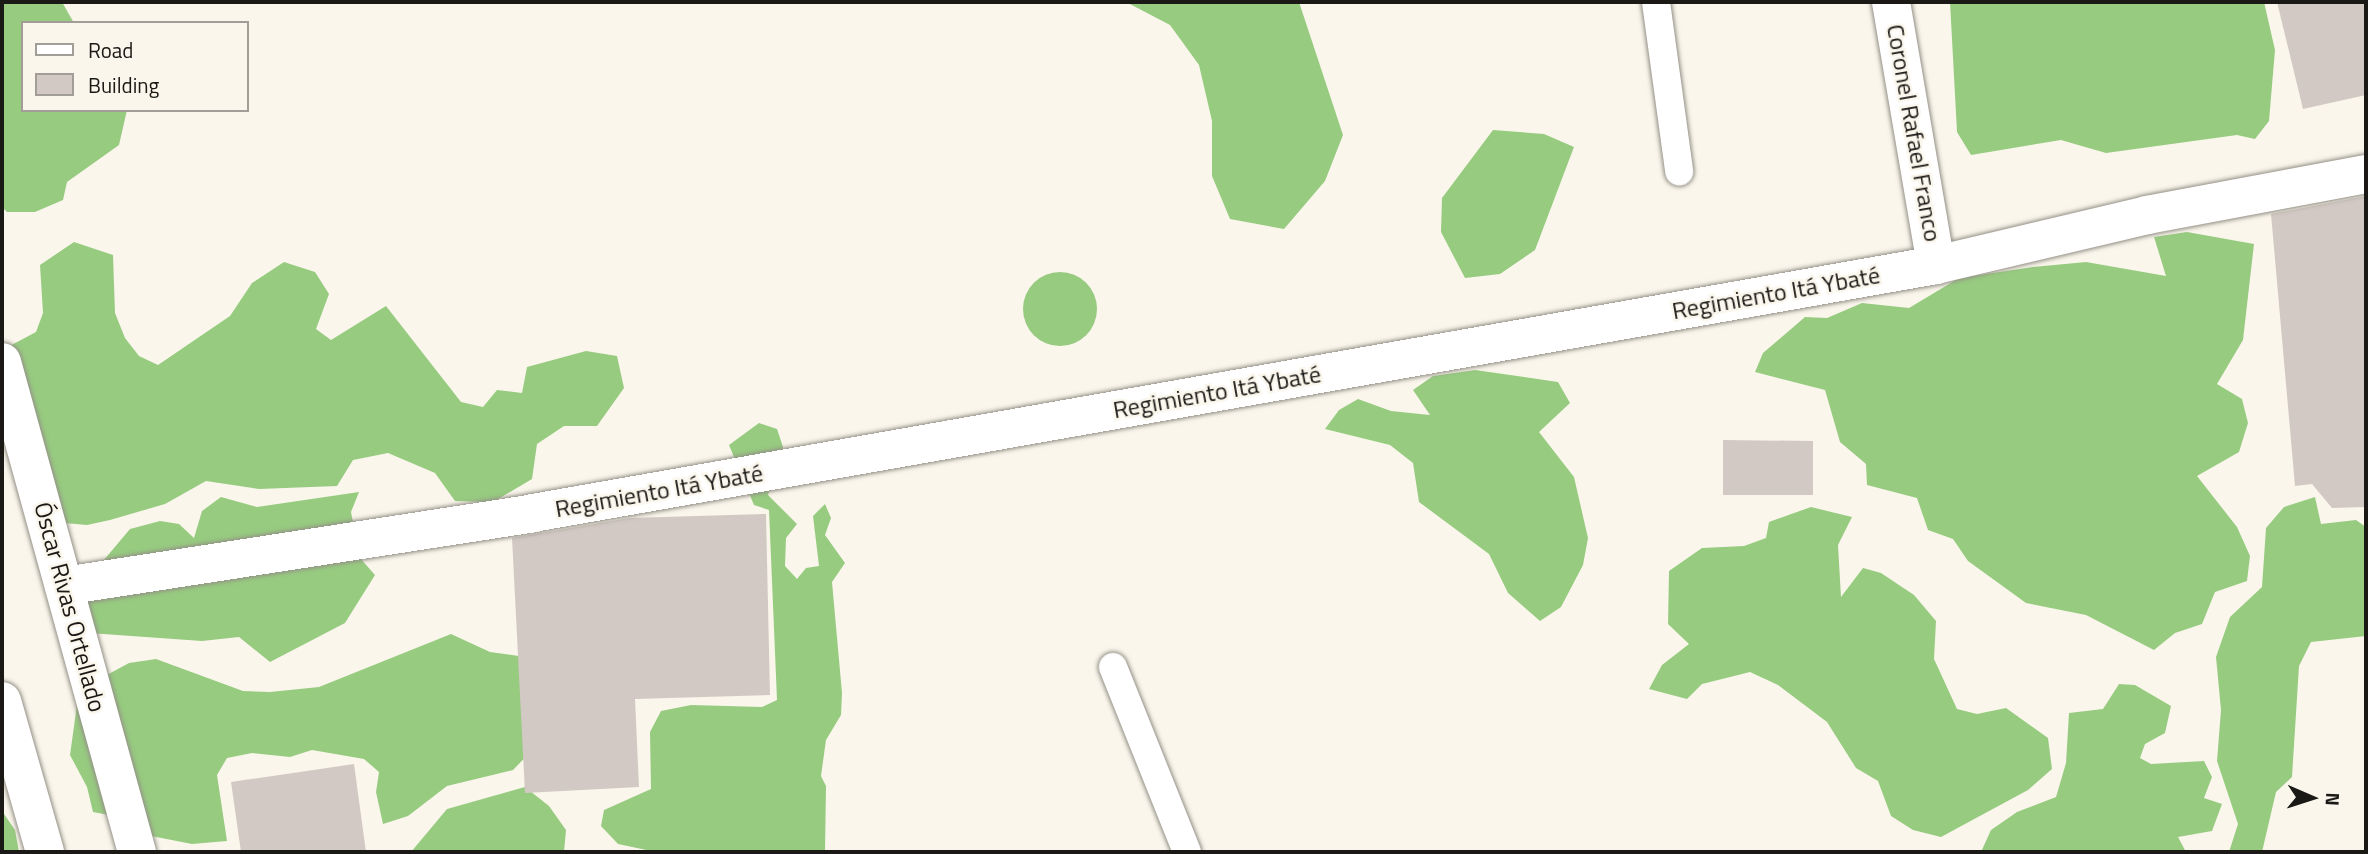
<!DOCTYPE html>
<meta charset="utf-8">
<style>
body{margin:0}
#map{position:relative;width:2368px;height:854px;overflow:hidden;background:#faf6ec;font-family:"Titillium Web",sans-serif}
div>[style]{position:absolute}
.forest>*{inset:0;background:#97cb80}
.round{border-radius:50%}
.building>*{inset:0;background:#d3c9c4}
.roads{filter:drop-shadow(0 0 2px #949087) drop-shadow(0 0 2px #949087)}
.service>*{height:28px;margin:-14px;padding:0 14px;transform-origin:14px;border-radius:14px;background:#fff}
.minor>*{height:38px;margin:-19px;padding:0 19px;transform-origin:19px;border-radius:19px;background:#fff}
.tertiary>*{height:38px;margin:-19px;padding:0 19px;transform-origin:19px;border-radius:19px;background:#fff}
span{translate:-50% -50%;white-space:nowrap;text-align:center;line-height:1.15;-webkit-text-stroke:5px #faf6ec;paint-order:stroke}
.street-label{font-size:24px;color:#1a1916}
.frame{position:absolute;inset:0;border:4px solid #1a1916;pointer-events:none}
.legend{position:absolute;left:21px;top:21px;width:228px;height:91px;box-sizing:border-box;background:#faf6ec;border:2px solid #a09e96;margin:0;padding:9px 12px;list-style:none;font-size:21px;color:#1a1916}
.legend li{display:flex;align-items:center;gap:14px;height:35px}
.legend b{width:35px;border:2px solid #a09e96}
.north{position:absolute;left:2277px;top:763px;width:70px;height:70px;-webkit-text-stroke:5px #faf6ec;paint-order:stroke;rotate:93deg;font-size:19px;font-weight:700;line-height:28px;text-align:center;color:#1a1916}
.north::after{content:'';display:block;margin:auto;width:24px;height:32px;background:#1a1916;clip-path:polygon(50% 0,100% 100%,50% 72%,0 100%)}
</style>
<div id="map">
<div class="forest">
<div style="clip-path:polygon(2px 2px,62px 2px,74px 23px,23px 23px,23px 110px,127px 110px,119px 145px,67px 182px,63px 200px,35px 212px,7px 212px,2px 207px)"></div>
<div style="clip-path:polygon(1126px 2px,1299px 2px,1343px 135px,1325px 181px,1284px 229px,1230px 219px,1212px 176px,1212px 121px,1199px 65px,1170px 25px)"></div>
<div style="clip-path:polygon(1950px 2px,2264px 2px,2275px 50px,2269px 121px,2255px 139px,2237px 135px,2106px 153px,2061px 140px,1971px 155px,1957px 132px)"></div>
<div style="clip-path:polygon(1493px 130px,1544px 134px,1574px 147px,1535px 250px,1500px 274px,1465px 278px,1441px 232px,1442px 198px)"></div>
<div style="clip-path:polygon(2187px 232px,2254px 244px,2243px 340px,2217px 384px,2242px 399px,2248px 423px,2239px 452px,2197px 476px,2237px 527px,2250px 556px,2247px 581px,2215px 592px,2202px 624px,2175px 633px,2154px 650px,2086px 615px,2026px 603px,1968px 561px,1953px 539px,1928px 530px,1917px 498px,1867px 485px,1866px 464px,1840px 442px,1825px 390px,1755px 372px,1763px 353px,1805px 317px,1827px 318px,1862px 303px,1909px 308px,1959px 278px,2033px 267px,2086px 262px,2166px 276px,2154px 237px)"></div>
<div style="clip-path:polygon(74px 242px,113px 255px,115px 313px,125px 338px,139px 356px,158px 365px,230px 316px,252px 283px,284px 262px,315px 272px,329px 294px,316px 329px,331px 340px,386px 306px,461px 402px,483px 407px,497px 390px,522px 393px,527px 367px,586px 351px,617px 356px,624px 388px,597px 426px,564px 426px,537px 444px,532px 479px,493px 502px,455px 501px,435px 473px,388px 453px,353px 460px,337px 486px,259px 489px,206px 481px,165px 504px,110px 520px,87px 525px,41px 521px,2px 350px,36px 332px,43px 313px,40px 265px)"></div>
<div class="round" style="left:1023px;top:272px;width:74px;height:74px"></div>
<div style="clip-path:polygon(1475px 370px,1558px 382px,1570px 403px,1539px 432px,1574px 477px,1588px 538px,1583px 565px,1561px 607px,1540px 621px,1508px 593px,1489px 554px,1419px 502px,1413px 463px,1390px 445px,1325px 429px,1339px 410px,1358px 399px,1391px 411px,1430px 415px,1413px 390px,1433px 376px)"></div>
<div style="clip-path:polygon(759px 423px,777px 429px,783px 447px,768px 495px,797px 524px,786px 538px,785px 566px,797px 579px,806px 568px,819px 566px,813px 516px,825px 504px,831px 518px,825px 535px,845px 563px,832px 582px,842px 693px,841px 715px,826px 740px,821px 776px,826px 786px,825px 852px,656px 852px,618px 844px,601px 826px,604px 810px,651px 789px,650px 732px,661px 711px,691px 705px,762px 707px,777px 700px,769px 510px,754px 505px,729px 445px)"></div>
<div style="clip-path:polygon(359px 492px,351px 512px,360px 558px,375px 575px,345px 623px,270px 662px,239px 637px,202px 641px,75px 632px,66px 605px,130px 529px,160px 521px,179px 524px,194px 538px,202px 511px,221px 497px,257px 507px)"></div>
<div style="clip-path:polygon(2315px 497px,2321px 524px,2356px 520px,2366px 527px,2366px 636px,2311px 642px,2299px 666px,2292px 777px,2276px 792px,2262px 852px,2229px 852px,2238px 824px,2217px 761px,2221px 710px,2216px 657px,2230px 617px,2262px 587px,2266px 528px,2284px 507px)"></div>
<div style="clip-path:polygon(1811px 507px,1852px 517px,1838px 545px,1841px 597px,1863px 568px,1881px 573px,1914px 595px,1936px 621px,1934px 659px,1957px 709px,1977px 714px,2006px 708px,2048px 738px,2052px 769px,2028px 790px,1941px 837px,1913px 830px,1891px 816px,1878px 781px,1856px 768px,1827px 722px,1778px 685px,1750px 672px,1702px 684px,1687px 699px,1649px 689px,1662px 665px,1689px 644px,1668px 624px,1669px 571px,1702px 548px,1744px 546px,1766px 538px,1769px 522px)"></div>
<div style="clip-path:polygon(451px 634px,490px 652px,519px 656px,544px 738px,513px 770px,447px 786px,408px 816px,383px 824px,376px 792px,379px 772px,364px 759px,312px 750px,290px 757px,252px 753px,227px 758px,217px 775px,227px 841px,192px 844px,136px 833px,119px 817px,93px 812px,87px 787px,70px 755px,79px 690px,129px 663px,156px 659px,243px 691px,270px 692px,319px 687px)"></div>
<div style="clip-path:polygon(2119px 684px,2135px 685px,2171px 706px,2165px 733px,2145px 744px,2140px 758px,2151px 764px,2204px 761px,2212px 777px,2204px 798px,2222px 804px,2212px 831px,2178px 837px,2186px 852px,1981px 852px,1991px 830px,2017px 812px,2056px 797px,2066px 763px,2069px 713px,2103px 709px)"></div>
<div style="clip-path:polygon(525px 787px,549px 806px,566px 830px,564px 852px,411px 852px,447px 809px)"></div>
<div style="clip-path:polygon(2px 811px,15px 830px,19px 852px,2px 852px)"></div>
</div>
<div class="building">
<div style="clip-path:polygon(2277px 2px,2366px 2px,2366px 95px,2303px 109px)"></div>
<div style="clip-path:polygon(2366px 196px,2366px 507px,2332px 508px,2312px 484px,2295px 486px,2271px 214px)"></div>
<div style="clip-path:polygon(1723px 440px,1813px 441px,1813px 495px,1723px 495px)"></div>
<div style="clip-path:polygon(766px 514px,770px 695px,635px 699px,639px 787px,525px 793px,512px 538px,629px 518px)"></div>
<div style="clip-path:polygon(354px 764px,366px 852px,241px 852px,231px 782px)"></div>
</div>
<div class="roads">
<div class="service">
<div style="left:1656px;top:2px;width:171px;rotate:82.2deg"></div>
<div style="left:1113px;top:667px;width:199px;rotate:68.2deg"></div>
</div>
<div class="minor">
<div style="left:1891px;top:2px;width:267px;rotate:80.3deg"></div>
<div style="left:64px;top:586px;width:475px;rotate:-8.8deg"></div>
<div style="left:533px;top:513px;width:1425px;rotate:-10.02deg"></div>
<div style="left:1936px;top:265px;width:217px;rotate:-13.3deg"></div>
<div style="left:2147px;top:215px;width:223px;rotate:-10.6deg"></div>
</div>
<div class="tertiary">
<div style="left:2px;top:362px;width:508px;rotate:74.6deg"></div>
<div style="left:2px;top:701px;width:157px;rotate:74.1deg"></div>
</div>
</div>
<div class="street-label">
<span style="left:1914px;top:133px;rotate:80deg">Coronel Rafael Franco</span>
<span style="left:1776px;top:293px;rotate:-10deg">Regimiento Itá Ybaté</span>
<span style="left:1217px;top:392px;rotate:-10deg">Regimiento Itá Ybaté</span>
<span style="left:659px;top:491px;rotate:-10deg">Regimiento Itá Ybaté</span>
<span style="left:70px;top:607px;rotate:75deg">Óscar Rivas Ortellado</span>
</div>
<div class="frame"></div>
<ul class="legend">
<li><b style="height:9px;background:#fff"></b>Road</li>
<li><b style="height:19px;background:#d3c9c4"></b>Building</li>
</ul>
<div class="north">N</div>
</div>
